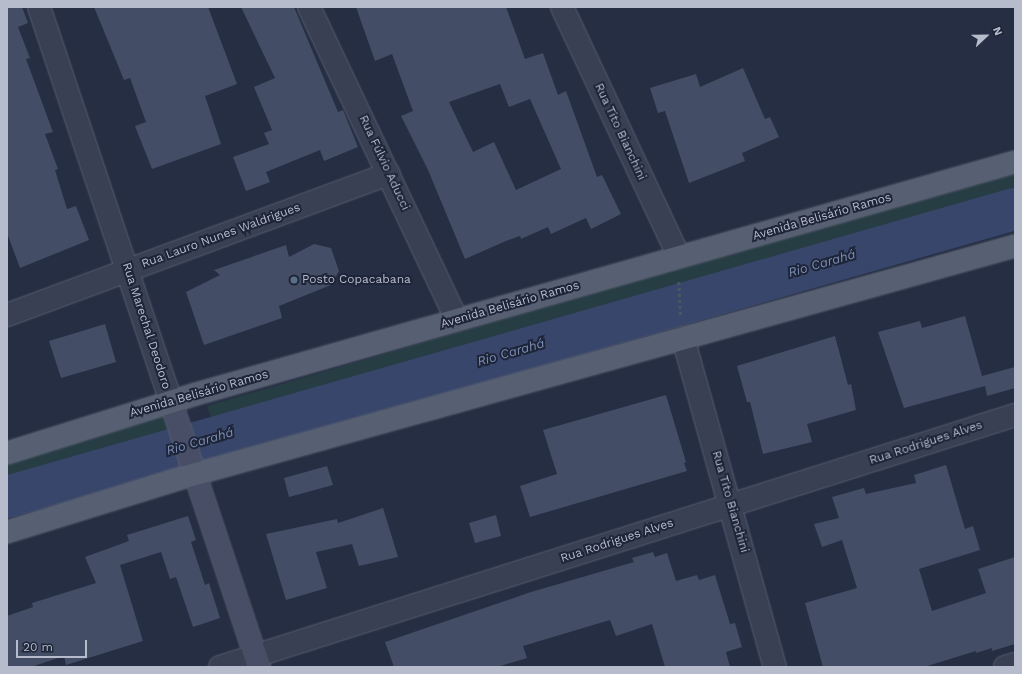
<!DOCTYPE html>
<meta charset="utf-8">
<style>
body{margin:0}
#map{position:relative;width:1022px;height:674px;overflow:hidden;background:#252e43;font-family:"Work Sans",sans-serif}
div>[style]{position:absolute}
.green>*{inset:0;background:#273d44}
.river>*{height:42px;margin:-21px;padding:0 21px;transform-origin:21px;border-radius:21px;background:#38466b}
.building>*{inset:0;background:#434d65}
.path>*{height:2.5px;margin-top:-1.25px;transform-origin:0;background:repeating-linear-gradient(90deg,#455a60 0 3px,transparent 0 6px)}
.roads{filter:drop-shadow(0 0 1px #575e70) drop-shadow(0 0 1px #575e70)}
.minor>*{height:22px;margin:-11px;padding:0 11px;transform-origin:11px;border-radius:11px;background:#394053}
.tertiary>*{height:22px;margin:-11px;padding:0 11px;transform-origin:11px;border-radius:11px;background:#394053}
.secondary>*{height:22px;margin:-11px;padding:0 11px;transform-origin:11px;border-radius:11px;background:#474e66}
.primary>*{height:22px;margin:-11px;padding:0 11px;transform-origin:11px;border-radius:11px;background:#575f72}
.dots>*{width:11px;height:11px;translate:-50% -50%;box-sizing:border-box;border:2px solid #1e2538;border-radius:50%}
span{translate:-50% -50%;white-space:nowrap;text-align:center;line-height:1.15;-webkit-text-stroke:4px #1e2538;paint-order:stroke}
.street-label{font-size:12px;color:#b6bccc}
.poi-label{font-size:12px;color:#b6bccc}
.left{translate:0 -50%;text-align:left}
.water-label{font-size:13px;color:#7c8db5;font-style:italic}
.frame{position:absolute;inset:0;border:8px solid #b6bccc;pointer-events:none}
.north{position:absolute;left:966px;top:16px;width:40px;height:40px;-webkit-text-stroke:3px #1e2538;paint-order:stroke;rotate:68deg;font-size:11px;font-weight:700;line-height:16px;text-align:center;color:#b6bccc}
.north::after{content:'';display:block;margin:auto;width:14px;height:18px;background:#b6bccc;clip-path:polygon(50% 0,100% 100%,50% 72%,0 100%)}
.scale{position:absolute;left:16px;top:640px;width:71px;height:18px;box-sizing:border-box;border:2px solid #b6bccc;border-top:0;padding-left:5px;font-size:12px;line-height:14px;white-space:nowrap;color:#b6bccc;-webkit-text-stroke:3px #1e2538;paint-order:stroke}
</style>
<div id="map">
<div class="green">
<div style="clip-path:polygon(1015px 174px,1015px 228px,221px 449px,207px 406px,683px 266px)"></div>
<div style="clip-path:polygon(173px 412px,188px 455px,7px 511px,7px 463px)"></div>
</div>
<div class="river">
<div style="left:7px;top:497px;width:1048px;rotate:-15.95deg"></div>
</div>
<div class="building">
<div style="clip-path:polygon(7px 7px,22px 7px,28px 23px,18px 27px,30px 58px,26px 59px,53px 132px,45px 134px,58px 169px,55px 170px,67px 209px,76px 206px,89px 240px,20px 268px,7px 233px)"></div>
<div style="clip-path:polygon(94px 7px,208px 7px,237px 84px,205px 96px,221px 144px,152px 169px,135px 126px,146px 122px,130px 78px,124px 80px)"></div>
<div style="clip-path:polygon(241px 7px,294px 7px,338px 112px,343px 110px,358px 147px,324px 161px,320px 150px,266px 172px,270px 182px,246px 191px,233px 157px,269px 144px,264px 133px,272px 130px,254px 87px,275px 78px)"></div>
<div style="clip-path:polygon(evenodd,356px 7px,506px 7px,525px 59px,543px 53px,558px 95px,566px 91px,597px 177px,602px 175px,621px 214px,591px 229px,586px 218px,551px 234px,548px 227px,521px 239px,520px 236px,506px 241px,465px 259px,428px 170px,401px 116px,413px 111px,392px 54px,375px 61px,356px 7px,500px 84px,509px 107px,530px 99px,561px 169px,516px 190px,494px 142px,473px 152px,449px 102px,500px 84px)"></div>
<div style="clip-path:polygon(743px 68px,765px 119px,770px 117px,779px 137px,742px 153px,745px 161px,689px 183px,665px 111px,658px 113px,650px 88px,696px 74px,700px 87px)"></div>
<div style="clip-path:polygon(314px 244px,331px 248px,339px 271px,331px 285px,279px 306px,282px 318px,204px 345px,186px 292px,220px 275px,214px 270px,286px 245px,289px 257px)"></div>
<div style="clip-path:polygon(965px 316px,982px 376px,1015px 367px,1015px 388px,987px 396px,985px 386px,904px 408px,878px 332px,920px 321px,922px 328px)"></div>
<div style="clip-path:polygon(105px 324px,116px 362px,61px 378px,49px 341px)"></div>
<div style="clip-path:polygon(835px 336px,848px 385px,851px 384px,856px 410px,807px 424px,812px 442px,763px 454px,750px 402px,747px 402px,737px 366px)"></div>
<div style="clip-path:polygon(666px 395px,686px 462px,684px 463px,687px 471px,530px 517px,520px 486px,557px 474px,543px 430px)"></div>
<div style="clip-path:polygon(946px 465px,965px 529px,973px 526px,980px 550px,919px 569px,932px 611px,986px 593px,978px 569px,1015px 557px,1015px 644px,992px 651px,992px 648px,976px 653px,976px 651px,924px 667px,823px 667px,805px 603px,857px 588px,842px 540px,822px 547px,814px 524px,839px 518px,832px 497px,864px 488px,866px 494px,916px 483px,914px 475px)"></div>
<div style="clip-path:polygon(327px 466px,333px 485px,289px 497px,284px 478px)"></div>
<div style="clip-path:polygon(383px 508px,398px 557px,359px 566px,352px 544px,316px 552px,327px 588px,286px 600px,266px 534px,337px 519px,338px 523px)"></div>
<div style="clip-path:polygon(496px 515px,501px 536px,475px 543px,469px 523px)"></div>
<div style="clip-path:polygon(188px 516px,196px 540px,191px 542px,205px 585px,209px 583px,220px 618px,193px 627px,176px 577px,170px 579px,161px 552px,120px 565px,143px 641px,66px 665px,64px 656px,31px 667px,7px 667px,7px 616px,33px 607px,32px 603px,96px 583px,85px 557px,129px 541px,127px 535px)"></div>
<div style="clip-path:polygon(653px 552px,655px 557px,667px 553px,676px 581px,697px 575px,699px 580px,715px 575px,730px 624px,735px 623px,742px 647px,726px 652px,730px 667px,665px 667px,652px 624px,616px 636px,610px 620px,523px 646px,527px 658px,497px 667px,394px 667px,385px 642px,531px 592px,634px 562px,632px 558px)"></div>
</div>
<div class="path">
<div style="left:679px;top:282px;width:33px;rotate:87deg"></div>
</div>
<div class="roads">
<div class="minor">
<div style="left:309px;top:7px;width:346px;rotate:64.7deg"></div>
<div style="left:562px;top:7px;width:276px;rotate:64.9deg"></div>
<div style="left:7px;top:315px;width:407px;rotate:-20.3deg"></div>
<div style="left:683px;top:338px;width:342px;rotate:74.4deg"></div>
<div style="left:220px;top:667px;width:834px;rotate:-17.59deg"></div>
<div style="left:1005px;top:667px;width:10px;rotate:-17deg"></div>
</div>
<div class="tertiary">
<div style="left:39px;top:7px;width:416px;rotate:71.5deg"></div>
</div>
<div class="secondary">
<div style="left:171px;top:402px;width:279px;rotate:71.6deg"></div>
</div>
<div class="primary">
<div style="left:7px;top:453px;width:198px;rotate:-17.3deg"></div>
<div style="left:196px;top:394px;width:851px;rotate:-15.82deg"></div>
<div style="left:7px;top:532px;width:186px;rotate:-17.2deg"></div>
<div style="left:185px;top:477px;width:862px;rotate:-15.55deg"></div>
</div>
</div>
<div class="dots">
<div style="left:294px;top:280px;background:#5c6f8a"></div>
</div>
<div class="street-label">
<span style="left:620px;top:132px;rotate:65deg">Rua Tito Bianchini</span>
<span style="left:384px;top:163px;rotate:65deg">Rua Fúlvio Aducci</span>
<span style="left:822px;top:217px;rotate:-16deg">Avenida Belisário Ramos</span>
<span style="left:221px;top:236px;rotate:-20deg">Rua Lauro Nunes Waldrigues</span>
<span style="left:510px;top:305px;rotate:-16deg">Avenida Belisário Ramos</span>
<span style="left:146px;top:326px;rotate:72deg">Rua Marechal Deodoro</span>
<span style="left:199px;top:394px;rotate:-16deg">Avenida Belisário Ramos</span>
<span style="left:926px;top:443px;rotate:-18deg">Rua Rodrigues Alves</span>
<span style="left:730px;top:502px;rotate:74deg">Rua Tito Bianchini</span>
<span style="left:617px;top:541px;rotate:-18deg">Rua Rodrigues Alves</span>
</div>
<div class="poi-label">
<span class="left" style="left:302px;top:280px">Posto Copacabana</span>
</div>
<div class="water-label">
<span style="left:822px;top:264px;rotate:-16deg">Rio Carahá</span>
<span style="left:511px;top:353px;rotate:-16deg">Rio Carahá</span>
<span style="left:200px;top:442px;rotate:-16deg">Rio Carahá</span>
</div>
<div class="frame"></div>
<div class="north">N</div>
<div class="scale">20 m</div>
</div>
